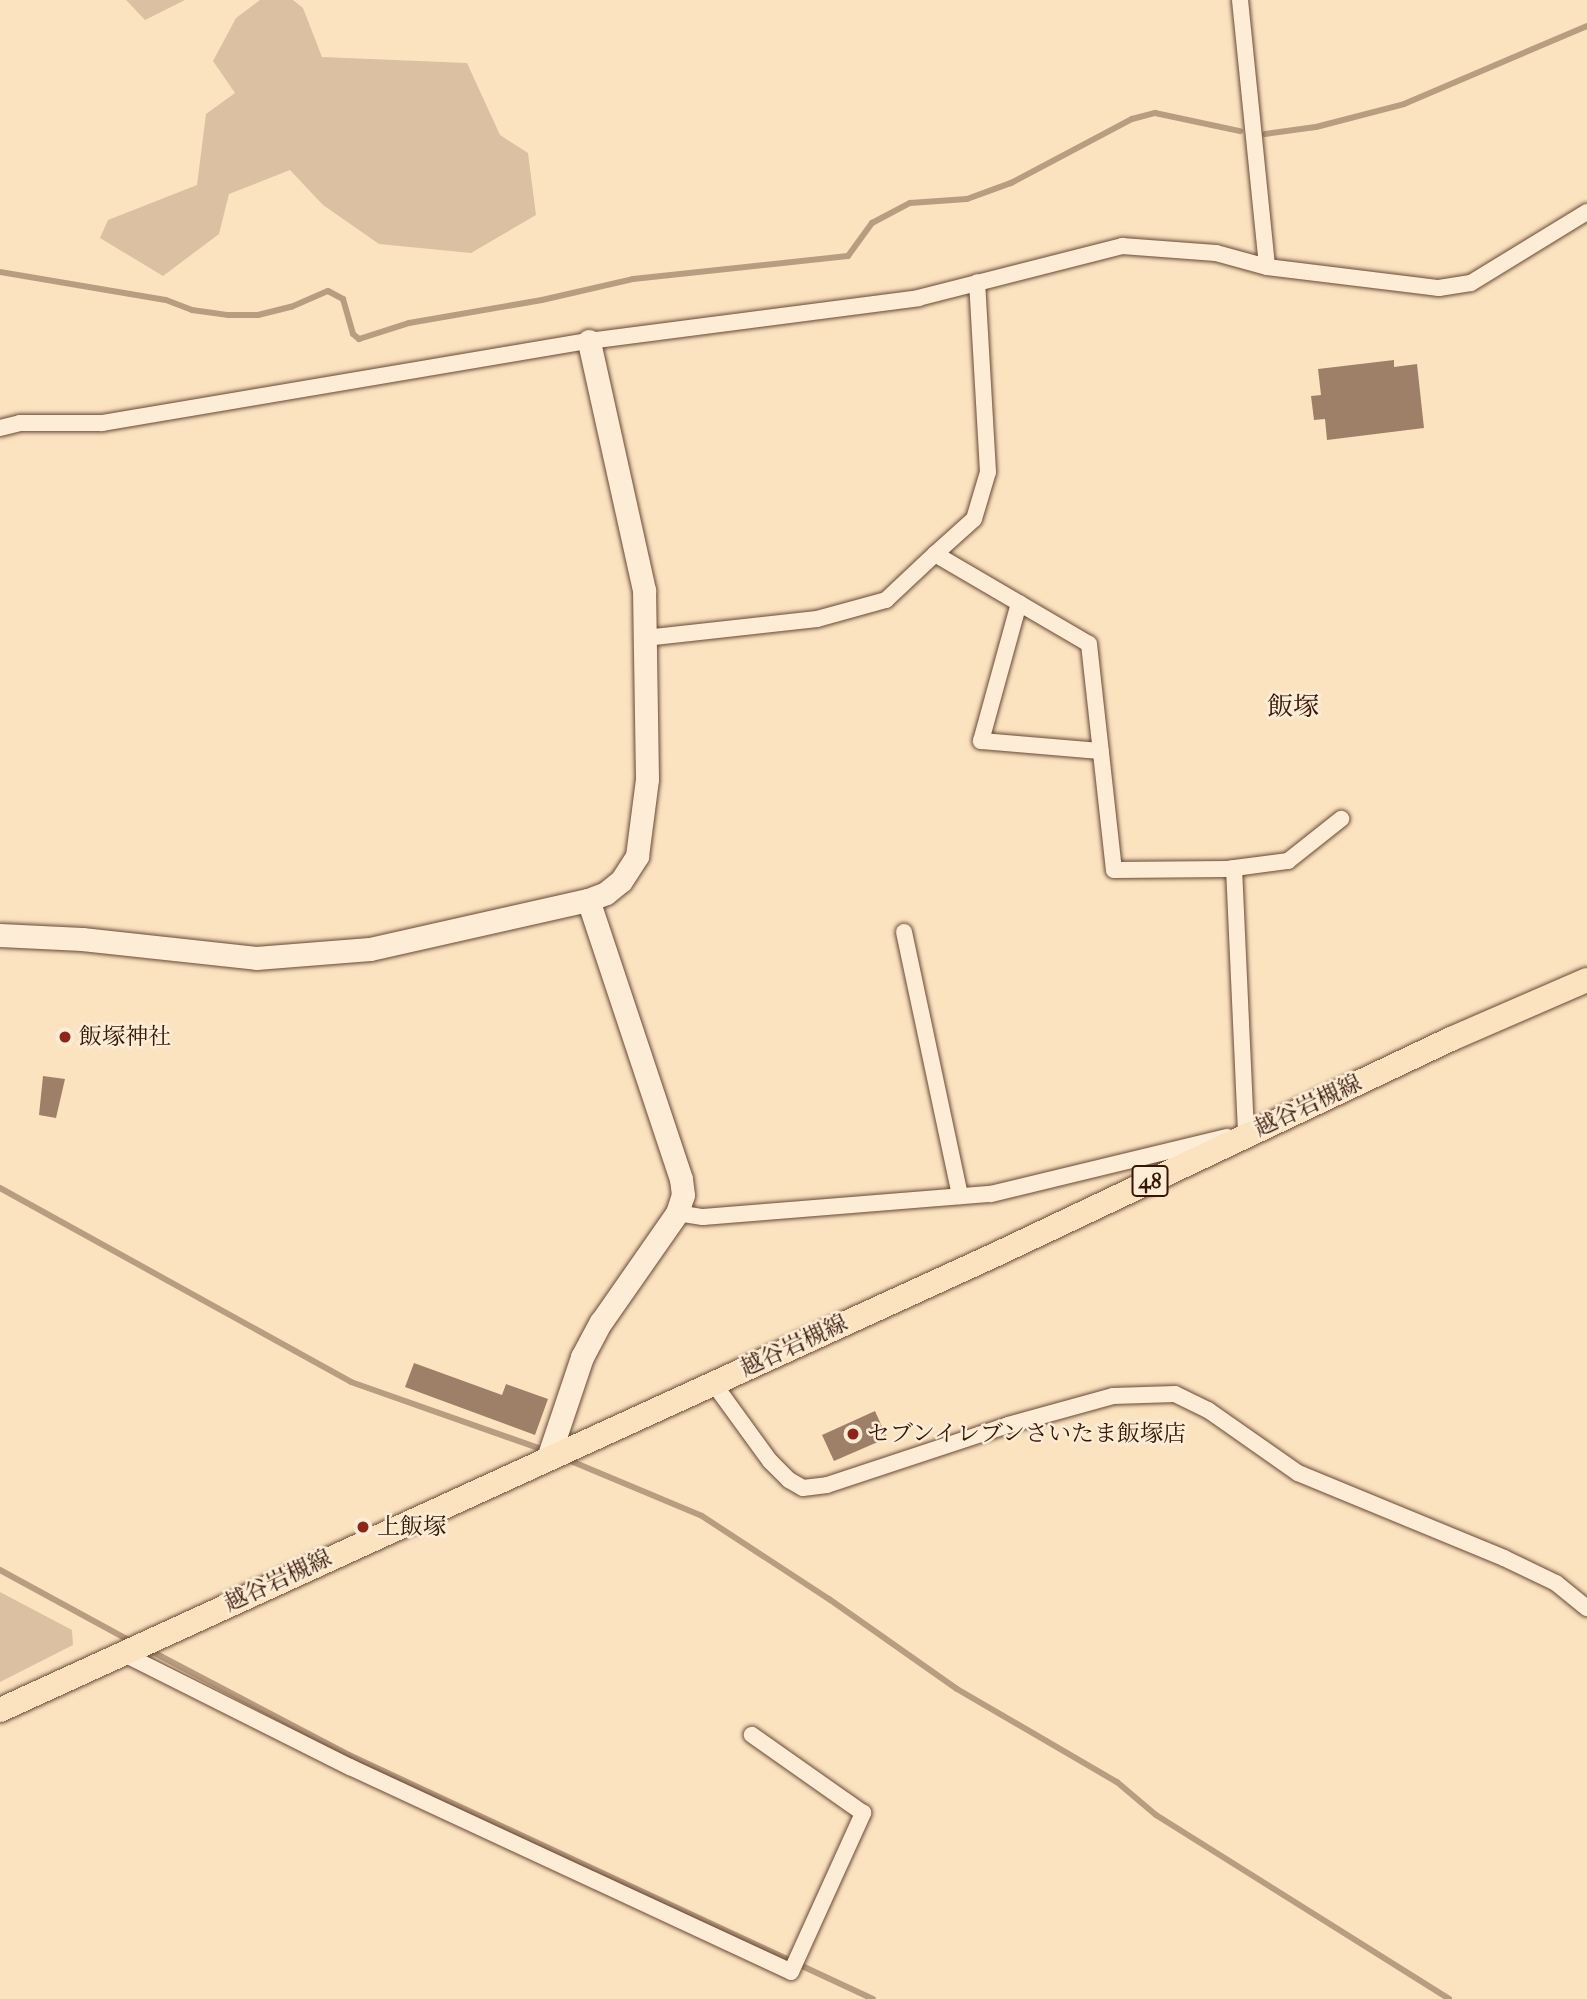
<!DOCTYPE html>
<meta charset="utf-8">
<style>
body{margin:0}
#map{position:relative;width:1587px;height:1999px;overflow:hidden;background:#fce3c0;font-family:"IM FELL French Canon","Noto Serif JP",serif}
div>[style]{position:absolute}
.green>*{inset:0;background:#dbc0a1}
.stream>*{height:6px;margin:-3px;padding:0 3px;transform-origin:3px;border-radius:3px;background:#b99d81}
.building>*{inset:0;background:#9d8067}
.roads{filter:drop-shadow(0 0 2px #684835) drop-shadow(0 0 2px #684835)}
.street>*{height:16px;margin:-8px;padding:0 8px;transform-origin:8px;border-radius:8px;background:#fdedd6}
.secondary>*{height:23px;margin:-11.5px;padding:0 11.5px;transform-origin:11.5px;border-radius:11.5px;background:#fdedd6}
.primary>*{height:24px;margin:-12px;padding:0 12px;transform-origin:12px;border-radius:12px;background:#fce3c0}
.dots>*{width:19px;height:19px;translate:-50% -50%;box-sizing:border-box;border:4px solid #fdedd6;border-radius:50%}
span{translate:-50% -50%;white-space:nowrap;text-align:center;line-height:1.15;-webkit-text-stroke:5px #fdedd6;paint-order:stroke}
.shield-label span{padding:2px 5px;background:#fdedd6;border:2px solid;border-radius:5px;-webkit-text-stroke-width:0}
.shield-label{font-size:21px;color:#371507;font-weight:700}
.poi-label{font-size:23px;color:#371507}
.left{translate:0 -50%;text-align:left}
.street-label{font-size:23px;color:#371507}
.quarter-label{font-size:26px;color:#371507}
</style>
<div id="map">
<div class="green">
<div style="clip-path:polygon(126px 0,185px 0,145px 20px)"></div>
<div style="clip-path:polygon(260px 0,293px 0,303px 8px,322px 57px,467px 63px,500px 135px,528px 153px,536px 215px,471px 253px,379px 244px,323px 205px,290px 170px,229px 194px,219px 234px,163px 276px,100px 238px,108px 220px,197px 185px,206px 114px,235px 93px,213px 61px,236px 18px)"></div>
<div style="clip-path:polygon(0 1592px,72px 1630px,73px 1645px,0 1682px)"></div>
</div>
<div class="stream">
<div style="left:1265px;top:134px;width:51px;rotate:-7.8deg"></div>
<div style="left:1316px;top:127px;width:91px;rotate:-14.6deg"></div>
<div style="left:1404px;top:104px;width:199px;rotate:-23.1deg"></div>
<div style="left:0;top:272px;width:168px;rotate:9.6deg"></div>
<div style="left:166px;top:300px;width:28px;rotate:21deg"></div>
<div style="left:192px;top:310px;width:37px;rotate:8deg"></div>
<div style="left:229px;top:315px;width:29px"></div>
<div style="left:258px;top:315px;width:34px;rotate:-14deg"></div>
<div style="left:291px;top:307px;width:40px;rotate:-23.4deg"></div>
<div style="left:328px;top:291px;width:17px;rotate:28deg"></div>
<div style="left:343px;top:299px;width:36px;rotate:74deg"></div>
<div style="left:353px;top:334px;width:8px;rotate:40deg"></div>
<div style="left:359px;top:339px;width:52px;rotate:-17.7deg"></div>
<div style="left:409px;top:323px;width:135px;rotate:-9.8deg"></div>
<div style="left:542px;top:300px;width:93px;rotate:-13deg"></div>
<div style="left:633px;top:279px;width:216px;rotate:-6.1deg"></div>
<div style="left:848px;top:256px;width:41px;rotate:-54deg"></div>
<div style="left:872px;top:223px;width:43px;rotate:-27.8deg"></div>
<div style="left:910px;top:203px;width:57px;rotate:-4deg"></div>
<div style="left:967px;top:199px;width:47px;rotate:-20deg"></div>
<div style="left:1011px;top:183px;width:137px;rotate:-27.9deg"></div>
<div style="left:1132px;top:119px;width:24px;rotate:-15deg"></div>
<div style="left:1155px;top:113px;width:87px;rotate:12deg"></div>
<div style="left:0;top:1188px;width:401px;rotate:28.9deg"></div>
<div style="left:351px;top:1382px;width:208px;rotate:19.4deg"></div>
<div style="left:566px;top:1459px;width:147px;rotate:22.7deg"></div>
<div style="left:702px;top:1516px;width:152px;rotate:33.2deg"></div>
<div style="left:829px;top:1599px;width:156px;rotate:35.1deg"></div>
<div style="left:957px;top:1689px;width:185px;rotate:30.2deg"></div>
<div style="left:1117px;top:1782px;width:51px;rotate:40.2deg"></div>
<div style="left:1156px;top:1815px;width:346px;rotate:32.1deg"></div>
<div style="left:0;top:1570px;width:153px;rotate:28.6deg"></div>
<div style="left:147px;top:1649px;width:228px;rotate:27.7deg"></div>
<div style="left:349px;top:1755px;width:578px;rotate:24.97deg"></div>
</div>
<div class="building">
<div style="clip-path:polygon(1394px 360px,1394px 367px,1417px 364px,1424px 428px,1327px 440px,1325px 419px,1314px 420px,1311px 396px,1321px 395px,1318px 369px)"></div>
<div style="clip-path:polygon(43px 1076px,65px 1079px,56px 1118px,39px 1115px)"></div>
<div style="clip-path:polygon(414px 1363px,502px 1395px,506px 1384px,548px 1399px,535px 1435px,405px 1387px)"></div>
<div style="clip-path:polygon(875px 1411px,887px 1438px,834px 1461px,822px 1435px)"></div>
</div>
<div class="roads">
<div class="street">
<div style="left:1240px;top:0;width:268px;rotate:84.2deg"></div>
<div style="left:0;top:428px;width:21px;rotate:-14deg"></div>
<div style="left:20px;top:423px;width:82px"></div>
<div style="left:102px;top:423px;width:494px;rotate:-9.6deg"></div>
<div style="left:589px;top:341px;width:332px;rotate:-7.4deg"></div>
<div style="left:918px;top:298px;width:211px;rotate:-14.3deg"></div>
<div style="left:1122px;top:246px;width:94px;rotate:4.3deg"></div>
<div style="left:1216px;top:253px;width:53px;rotate:15.4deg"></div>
<div style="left:1267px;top:267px;width:173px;rotate:7deg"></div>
<div style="left:1439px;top:288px;width:32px;rotate:-9deg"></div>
<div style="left:1471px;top:283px;width:136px;rotate:-31.5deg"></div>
<div style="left:935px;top:554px;width:52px;rotate:-41.9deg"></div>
<div style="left:974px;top:519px;width:49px;rotate:-73.4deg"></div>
<div style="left:988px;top:472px;width:190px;rotate:-93.3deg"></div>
<div style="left:1019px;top:603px;width:143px;rotate:105.4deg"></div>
<div style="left:981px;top:741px;width:120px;rotate:4.8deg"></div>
<div style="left:645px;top:638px;width:173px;rotate:-6.3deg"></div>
<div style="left:817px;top:619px;width:72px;rotate:-15.4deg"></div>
<div style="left:886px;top:600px;width:67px;rotate:-43.2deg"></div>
<div style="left:935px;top:554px;width:178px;rotate:30.3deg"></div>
<div style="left:1089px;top:644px;width:227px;rotate:83.7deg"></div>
<div style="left:1114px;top:870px;width:113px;rotate:-0.5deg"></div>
<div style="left:1227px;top:869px;width:62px;rotate:-7.5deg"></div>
<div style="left:1288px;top:861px;width:68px;rotate:-38.4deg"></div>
<div style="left:1234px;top:868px;width:264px;rotate:87.4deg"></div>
<div style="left:904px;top:932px;width:270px;rotate:78deg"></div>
<div style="left:677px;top:1213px;width:26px;rotate:9deg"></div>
<div style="left:703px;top:1217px;width:289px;rotate:-4.6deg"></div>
<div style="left:991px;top:1194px;width:243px;rotate:-13.6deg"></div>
<div style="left:714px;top:1384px;width:95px;rotate:54deg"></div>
<div style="left:770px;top:1461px;width:27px;rotate:45deg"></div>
<div style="left:789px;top:1480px;width:16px;rotate:30deg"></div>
<div style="left:803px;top:1488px;width:24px;rotate:-7deg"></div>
<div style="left:827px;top:1485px;width:191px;rotate:-18.3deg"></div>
<div style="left:1008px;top:1425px;width:109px;rotate:-15.4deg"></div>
<div style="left:1113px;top:1396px;width:62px;rotate:-1.8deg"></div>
<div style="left:1175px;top:1394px;width:37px;rotate:26deg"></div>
<div style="left:1208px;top:1410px;width:110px;rotate:35deg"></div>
<div style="left:1298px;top:1473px;width:223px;rotate:22.4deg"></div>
<div style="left:1504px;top:1558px;width:58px;rotate:25.7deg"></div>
<div style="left:1556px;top:1583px;width:40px;rotate:39deg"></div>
<div style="left:122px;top:1653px;width:255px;rotate:26.6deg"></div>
<div style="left:350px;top:1767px;width:486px;rotate:24.9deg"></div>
<div style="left:791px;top:1972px;width:175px;rotate:-65.6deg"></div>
<div style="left:863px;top:1813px;width:136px;rotate:-144.9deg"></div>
</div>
<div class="secondary">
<div style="left:0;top:935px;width:82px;rotate:2.8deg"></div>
<div style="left:82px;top:939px;width:175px;rotate:6.2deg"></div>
<div style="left:256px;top:958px;width:114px;rotate:-4.5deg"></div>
<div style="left:370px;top:949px;width:223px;rotate:-12.7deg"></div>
<div style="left:588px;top:900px;width:19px;rotate:-21deg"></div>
<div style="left:606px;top:893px;width:19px;rotate:-39deg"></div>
<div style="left:621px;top:881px;width:30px;rotate:-57deg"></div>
<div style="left:637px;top:856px;width:78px;rotate:-82.6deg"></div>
<div style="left:647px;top:779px;width:189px;rotate:-90.9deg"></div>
<div style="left:644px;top:590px;width:255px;rotate:-102.5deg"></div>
<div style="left:548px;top:1458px;width:107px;rotate:-71.4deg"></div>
<div style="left:582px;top:1357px;width:40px;rotate:-62deg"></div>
<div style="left:601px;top:1322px;width:133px;rotate:-55.1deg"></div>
<div style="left:677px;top:1213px;width:19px;rotate:-72deg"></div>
<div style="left:683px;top:1195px;width:16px;rotate:-97deg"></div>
<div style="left:681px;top:1179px;width:294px;rotate:-108.4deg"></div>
</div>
<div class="primary">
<div style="left:0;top:1710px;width:1099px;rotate:-24.58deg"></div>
<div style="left:999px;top:1253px;width:500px;rotate:-25.34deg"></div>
<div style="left:1451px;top:1039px;width:148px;rotate:-23.5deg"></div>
</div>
</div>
<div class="dots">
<div style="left:65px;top:1037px;background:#8f2418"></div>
<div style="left:853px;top:1434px;background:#8f2418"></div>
<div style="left:363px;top:1527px;background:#8f2418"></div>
</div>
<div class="shield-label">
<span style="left:1150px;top:1181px">48</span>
</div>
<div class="poi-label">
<span class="left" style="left:79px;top:1037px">飯塚神社</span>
<span class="left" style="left:867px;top:1434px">セブンイレブンさいたま飯塚店</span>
<span class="left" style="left:377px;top:1527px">上飯塚</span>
</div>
<div class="street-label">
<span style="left:1308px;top:1106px;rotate:-25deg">越谷岩槻線</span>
<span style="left:794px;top:1346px;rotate:-25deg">越谷岩槻線</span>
<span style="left:278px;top:1581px;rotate:-25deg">越谷岩槻線</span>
</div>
<div class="quarter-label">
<span style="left:1293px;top:707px">飯塚</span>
</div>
</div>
